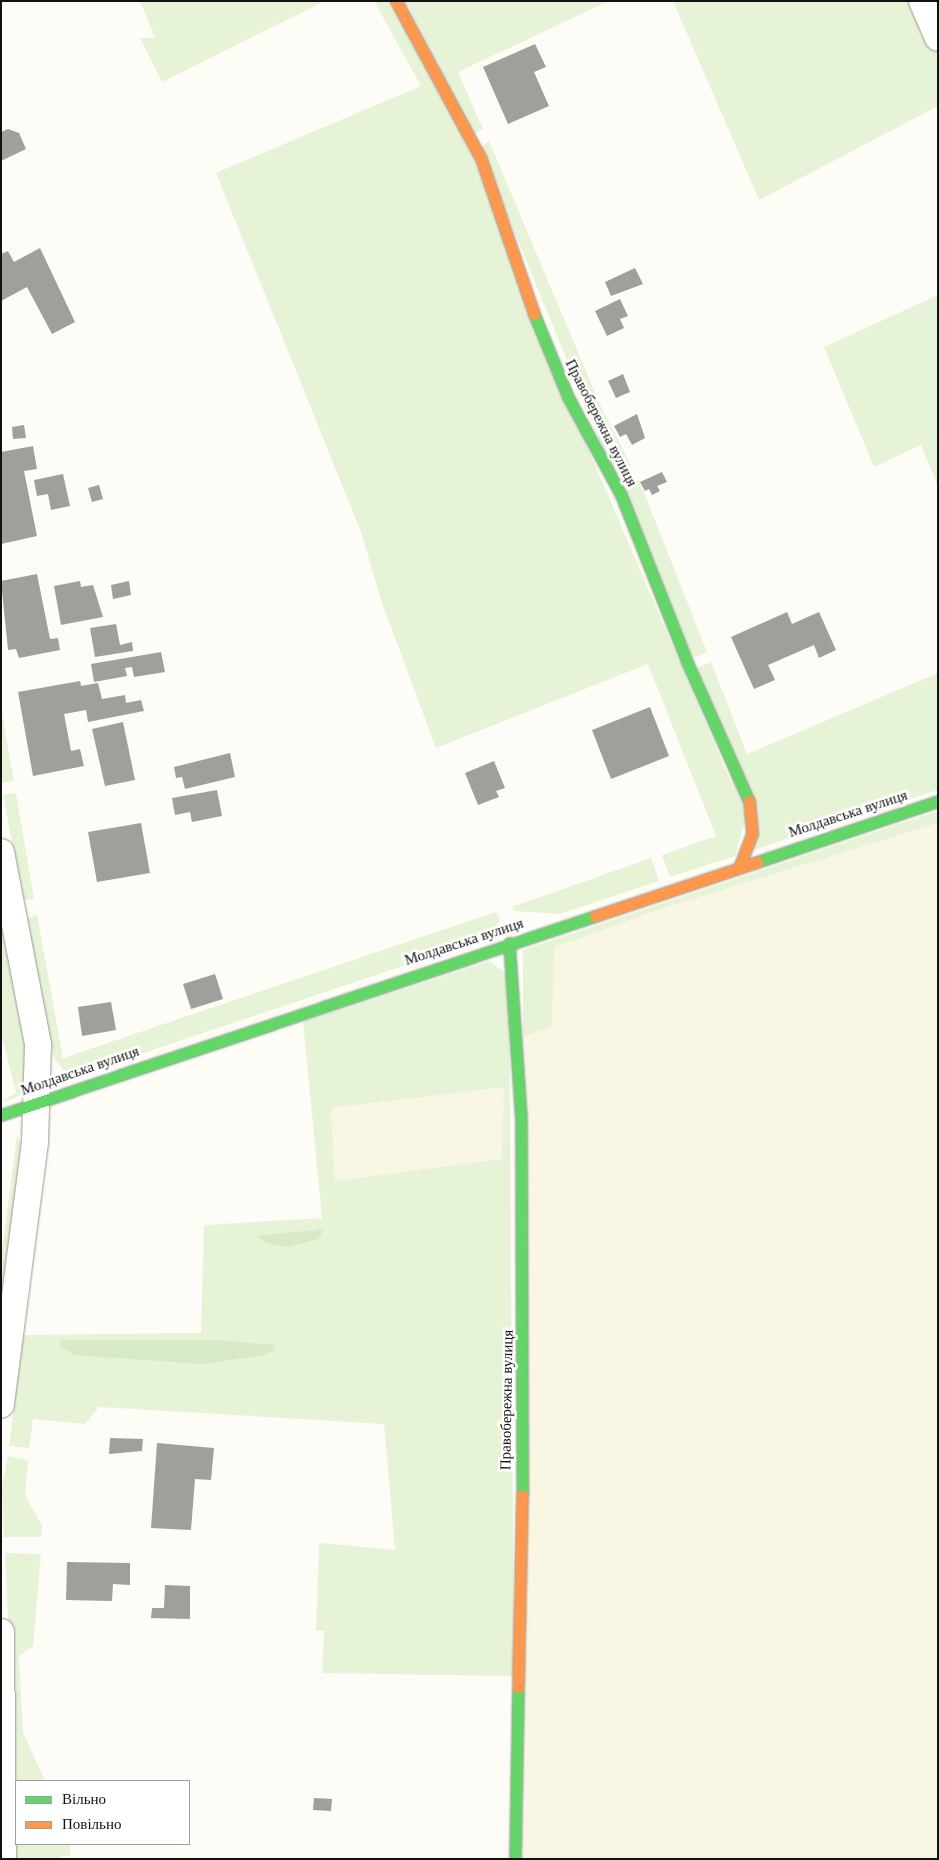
<!DOCTYPE html>
<meta charset="utf-8">
<style>
body{margin:0}
#map{position:relative;width:939px;height:1860px;overflow:hidden;background:#fdfcf7;font-family:Georgia,serif}
div>[style]{position:absolute}
.farmland>*{inset:0;background:#f9f7e4}
.green>*{inset:0;background:#e7f3d7}
.forest>*{inset:0;background:#d8eac5}
.building>*{inset:0;background:#a19f9c}
.roads{filter:drop-shadow(0 0 1px #979795) drop-shadow(0 0 1px #979795)}
.street>*{height:26px;margin:-13px;padding:0 13px;transform-origin:13px;border-radius:13px;background:#fffffe}
.fast>*{height:11px;margin:-5.5px;padding:0 5.5px;transform-origin:5.5px;border-radius:5.5px;background:#63d668}
.slow>*{height:11px;margin:-5.5px;padding:0 5.5px;transform-origin:5.5px;border-radius:5.5px;background:#ff974d}
span{translate:-50% -50%;white-space:nowrap;text-align:center;line-height:1.15;-webkit-text-stroke:5px #fff;paint-order:stroke}
.street-label{font-size:15px;color:#111}
.frame{position:absolute;inset:0;border:2px solid #111;pointer-events:none}
.legend{position:absolute;left:15px;top:1780px;width:175px;height:65px;box-sizing:border-box;background:#fff;border:1px solid #a0a0a0;margin:0;padding:6px 9px;list-style:none;font-size:15px;color:#111}
.legend li{display:flex;align-items:center;gap:10px;height:25px}
.legend b{width:25px;border:1px solid #a0a0a0}
</style>
<div id="map">
<div class="farmland">
<div style="clip-path:polygon(938px 823px,938px 1859px,520px 1859px,523px 1036px,552px 1027px,554px 948px,655px 911px)"></div>
<div style="clip-path:polygon(504px 1086px,503px 1159px,335px 1182px,331px 1108px)"></div>
</div>
<div class="green">
<div style="clip-path:polygon(140px 1px,325px 1px,162px 82px,140px 38px,155px 38px)"></div>
<div style="clip-path:polygon(374px 1px,390px 1px,467px 143px,590px 453px,746px 817px,735px 856px,670px 877px,662px 855px,716px 836px,648px 664px,436px 748px,382px 603px,361px 532px,216px 173px,421px 86px)"></div>
<div style="clip-path:polygon(402px 1px,609px 1px,458px 72px,483px 129px,474px 134px)"></div>
<div style="clip-path:polygon(673px 1px,916px 1px,938px 50px,938px 106px,759px 200px)"></div>
<div style="clip-path:polygon(489px 141px,602px 409px,631px 465px,614px 475px,480px 148px)"></div>
<div style="clip-path:polygon(938px 295px,938px 486px,921px 445px,874px 467px,824px 347px)"></div>
<div style="clip-path:polygon(639px 480px,707px 652px,693px 658px,621px 490px)"></div>
<div style="clip-path:polygon(711px 662px,747px 754px,938px 673px,938px 790px,753px 850px,697px 668px)"></div>
<div style="clip-path:polygon(1px 708px,14px 781px,1px 783px)"></div>
<div style="clip-path:polygon(16px 793px,34px 899px,23px 900px,3px 795px)"></div>
<div style="clip-path:polygon(938px 811px,938px 823px,655px 911px,554px 948px,552px 1027px,523px 1036px,523px 950px)"></div>
<div style="clip-path:polygon(651px 858px,659px 881px,560px 914px,514px 911px,512px 907px)"></div>
<div style="clip-path:polygon(496px 912px,500px 920px,489px 937px,78px 1075px,63px 1070px,53px 1056px,26px 920px,37px 914px,63px 1058px)"></div>
<div style="clip-path:polygon(1px 916px,29px 1054px,24px 1094px,1px 1103px,16px 1092px,1px 1034px)"></div>
<div style="clip-path:polygon(evenodd,490px 961px,509px 976px,514px 1676px,322px 1673px,324px 1631px,316px 1631px,319px 1543px,395px 1550px,384px 1424px,99px 1407px,85px 1424px,33px 1419px,29px 1448px,9px 1446px,23px 1335px,201px 1333px,204px 1225px,322px 1218px,303px 1022px,490px 961px,504px 1087px,502px 1159px,335px 1181px,331px 1108px,504px 1087px)"></div>
<div style="clip-path:polygon(17px 1135px,23px 1149px,1px 1323px,1px 1257px)"></div>
<div style="clip-path:polygon(8px 1456px,28px 1460px,25px 1495px,42px 1526px,41px 1537px,4px 1537px,2px 1487px)"></div>
<div style="clip-path:polygon(5px 1553px,41px 1554px,33px 1646px,19px 1656px,23px 1732px,45px 1781px,16px 1781px,16px 1844px,70px 1844px,70px 1855px,54px 1859px,11px 1859px,11px 1683px)"></div>
</div>
<div class="forest">
<div style="clip-path:polygon(324px 1229px,318px 1239px,288px 1247px,266px 1243px,257px 1236px)"></div>
<div style="clip-path:polygon(60px 1340px,218px 1340px,275px 1345px,273px 1351px,260px 1356px,202px 1364px,75px 1355px,60px 1346px)"></div>
</div>
<div class="building">
<div style="clip-path:polygon(535px 44px,546px 67px,534px 72px,549px 106px,508px 124px,483px 67px)"></div>
<div style="clip-path:polygon(8px 129px,19px 133px,26px 149px,1px 161px,1px 132px)"></div>
<div style="clip-path:polygon(40px 248px,75px 322px,52px 334px,27px 287px,1px 301px,1px 254px,8px 251px,14px 262px)"></div>
<div style="clip-path:polygon(635px 268px,643px 284px,611px 296px,605px 282px)"></div>
<div style="clip-path:polygon(620px 299px,628px 316px,620px 319px,624px 328px,607px 336px,595px 311px)"></div>
<div style="clip-path:polygon(623px 374px,630px 392px,616px 398px,608px 381px)"></div>
<div style="clip-path:polygon(637px 414px,645px 438px,632px 445px,626px 434px,620px 437px,614px 426px)"></div>
<div style="clip-path:polygon(24px 425px,26px 438px,13px 439px,12px 427px)"></div>
<div style="clip-path:polygon(33px 446px,37px 469px,24px 471px,37px 536px,1px 544px,1px 452px)"></div>
<div style="clip-path:polygon(662px 472px,667px 482px,657px 486px,660px 491px,652px 495px,649px 489px,645px 491px,640px 482px)"></div>
<div style="clip-path:polygon(63px 474px,70px 506px,51px 510px,48px 494px,37px 496px,34px 480px)"></div>
<div style="clip-path:polygon(99px 485px,103px 499px,92px 502px,88px 488px)"></div>
<div style="clip-path:polygon(37px 574px,50px 639px,58px 638px,60px 650px,19px 658px,16px 649px,8px 650px,1px 581px)"></div>
<div style="clip-path:polygon(80px 581px,81px 587px,93px 585px,103px 617px,61px 625px,54px 586px)"></div>
<div style="clip-path:polygon(129px 581px,131px 595px,113px 599px,111px 585px)"></div>
<div style="clip-path:polygon(787px 612px,792px 624px,819px 612px,836px 650px,819px 658px,814px 645px,768px 665px,775px 680px,754px 689px,731px 637px)"></div>
<div style="clip-path:polygon(116px 624px,120px 645px,132px 642px,133px 651px,95px 657px,90px 628px)"></div>
<div style="clip-path:polygon(161px 652px,165px 672px,134px 677px,132px 667px,125px 668px,127px 676px,94px 682px,91px 664px)"></div>
<div style="clip-path:polygon(80px 681px,81px 686px,98px 683px,102px 699px,125px 695px,126px 703px,141px 700px,144px 711px,88px 722px,86px 710px,64px 714px,71px 751px,80px 749px,84px 766px,33px 776px,18px 692px)"></div>
<div style="clip-path:polygon(650px 707px,669px 756px,611px 779px,592px 730px)"></div>
<div style="clip-path:polygon(123px 722px,135px 780px,105px 786px,92px 729px)"></div>
<div style="clip-path:polygon(230px 753px,235px 777px,185px 789px,182px 777px,176px 778px,174px 767px)"></div>
<div style="clip-path:polygon(494px 761px,505px 788px,496px 791px,499px 797px,478px 805px,465px 773px)"></div>
<div style="clip-path:polygon(217px 790px,222px 816px,192px 822px,190px 812px,175px 815px,172px 798px)"></div>
<div style="clip-path:polygon(141px 823px,150px 873px,97px 882px,88px 832px)"></div>
<div style="clip-path:polygon(215px 974px,223px 999px,191px 1009px,183px 984px)"></div>
<div style="clip-path:polygon(111px 1002px,116px 1030px,82px 1036px,78px 1007px)"></div>
<div style="clip-path:polygon(110px 1438px,143px 1439px,142px 1451px,109px 1454px)"></div>
<div style="clip-path:polygon(157px 1443px,214px 1448px,211px 1480px,195px 1479px,191px 1530px,151px 1528px)"></div>
<div style="clip-path:polygon(67px 1562px,130px 1563px,130px 1585px,113px 1584px,112px 1601px,66px 1600px)"></div>
<div style="clip-path:polygon(165px 1585px,190px 1586px,190px 1619px,151px 1618px,152px 1608px,164px 1608px)"></div>
<div style="clip-path:polygon(314px 1798px,332px 1799px,331px 1811px,313px 1810px)"></div>
</div>
<div class="roads">
<div class="street">
<div style="left:922px;top:1px;width:40px;rotate:66.6deg"></div>
<div style="left:1px;top:852px;width:197px;rotate:79.1deg"></div>
<div style="left:38px;top:1045px;width:97px;rotate:91.8deg"></div>
<div style="left:35px;top:1142px;width:265px;rotate:97.4deg"></div>
<div style="left:1px;top:1632px;width:227px;rotate:89.5deg"></div>
</div>
<div class="fast">
<div style="left:534px;top:314px;width:90px;rotate:67.7deg"></div>
<div style="left:568px;top:397px;width:111px;rotate:61.6deg"></div>
<div style="left:621px;top:495px;width:180px;rotate:68.4deg"></div>
<div style="left:687px;top:662px;width:152px;rotate:66deg"></div>
<div style="left:757px;top:862px;width:191px;rotate:-18.6deg"></div>
<div style="left:509px;top:943px;width:175px;rotate:86.1deg"></div>
<div style="left:521px;top:1118px;width:377px;rotate:89.8deg"></div>
<div style="left:1px;top:1115px;width:626px;rotate:-18.52deg"></div>
<div style="left:515px;top:1859px;width:172px;rotate:-89deg"></div>
</div>
<div class="slow">
<div style="left:396px;top:1px;width:179px;rotate:61.7deg"></div>
<div style="left:481px;top:159px;width:164px;rotate:71.1deg"></div>
<div style="left:740px;top:865px;width:34px;rotate:-69deg"></div>
<div style="left:752px;top:833px;width:32px;rotate:-95deg"></div>
<div style="left:595px;top:916px;width:171px;rotate:-18.4deg"></div>
<div style="left:518px;top:1687px;width:192px;rotate:-88.8deg"></div>
</div>
</div>
<div class="street-label">
<span style="left:601px;top:423px;rotate:63deg">Правобережна вулиця</span>
<span style="left:848px;top:814px;rotate:-18deg">Молдавська вулиця</span>
<span style="left:464px;top:942px;rotate:-18deg">Молдавська вулиця</span>
<span style="left:80px;top:1071px;rotate:-19deg">Молдавська вулиця</span>
<span style="left:507px;top:1400px;rotate:-89deg">Правобережна вулиця</span>
</div>
<div class="frame"></div>
<ul class="legend">
<li><b style="height:6px;background:#63d668"></b>Вільно</li>
<li><b style="height:6px;background:#ff974d"></b>Повільно</li>
</ul>
</div>
